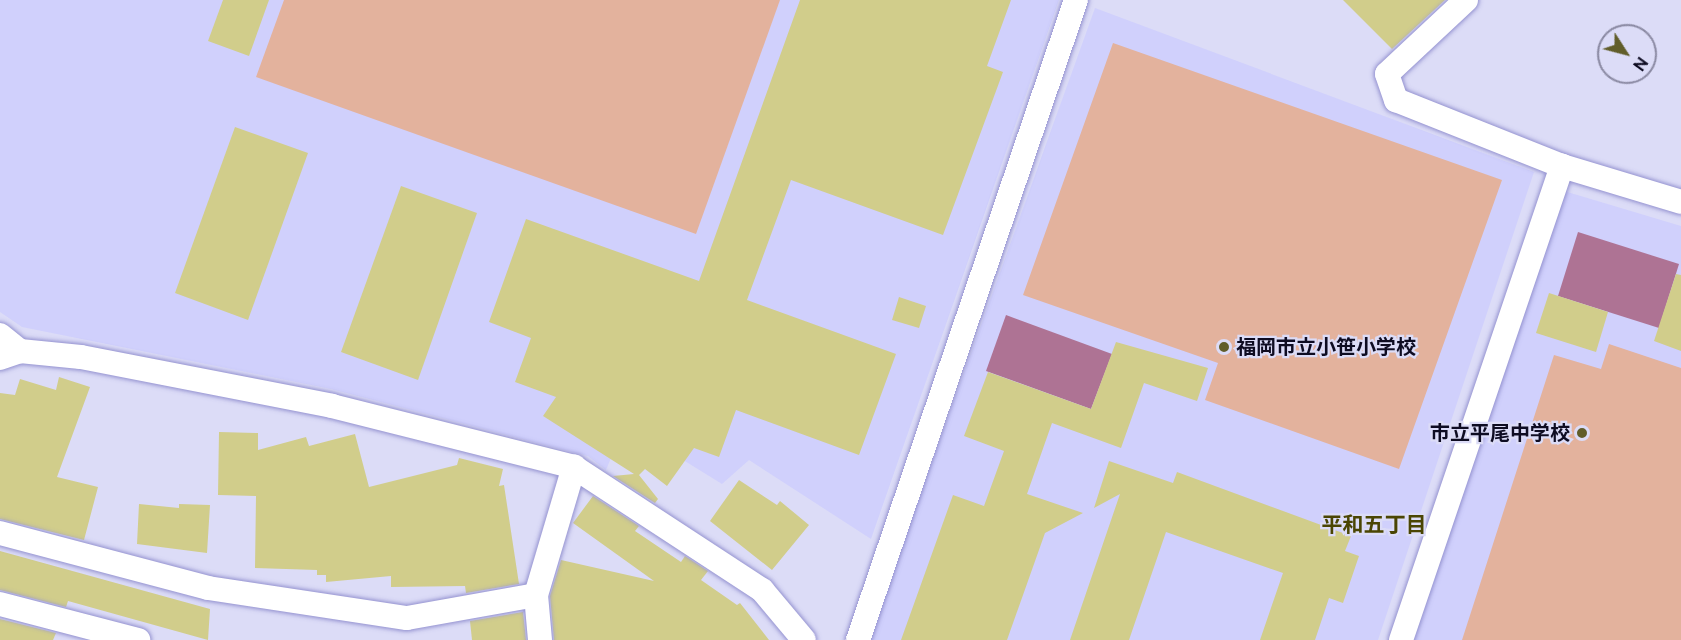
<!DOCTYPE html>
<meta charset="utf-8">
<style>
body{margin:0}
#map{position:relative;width:1681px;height:640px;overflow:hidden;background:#dcdcf7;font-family:Raleway,"Noto Sans JP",sans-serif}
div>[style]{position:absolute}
.built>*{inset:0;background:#d0d0fc}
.green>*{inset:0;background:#e3b29d}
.water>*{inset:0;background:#ae7394}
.building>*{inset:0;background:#d1cd8b}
.roads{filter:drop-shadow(0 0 2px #9492d0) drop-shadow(0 0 2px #9492d0)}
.minor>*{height:24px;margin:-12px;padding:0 12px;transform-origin:12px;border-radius:12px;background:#fff}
.dots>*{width:16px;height:16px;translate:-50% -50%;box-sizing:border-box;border:3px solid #dcdcf7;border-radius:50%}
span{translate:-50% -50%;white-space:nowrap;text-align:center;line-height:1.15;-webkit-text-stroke:4.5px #dcdcf7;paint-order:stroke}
.poi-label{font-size:20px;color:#0e0c22;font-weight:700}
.left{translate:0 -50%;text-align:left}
.right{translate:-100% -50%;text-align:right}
.neighbourhood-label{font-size:21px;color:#4a4503;font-weight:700}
.north{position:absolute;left:1597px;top:24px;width:60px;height:60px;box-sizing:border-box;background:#dcdcf7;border:2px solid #8a89a2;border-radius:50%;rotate:126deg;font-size:16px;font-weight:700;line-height:24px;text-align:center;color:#0e0c22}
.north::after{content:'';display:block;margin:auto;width:21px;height:27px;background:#615d2a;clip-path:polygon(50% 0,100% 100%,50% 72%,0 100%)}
</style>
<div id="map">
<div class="built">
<div style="clip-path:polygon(0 0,1059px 0,871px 539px,749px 460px,722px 484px,625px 424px,606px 470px,588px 456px,331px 389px,22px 327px,0 312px)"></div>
<div style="clip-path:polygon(1095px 8px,1534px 172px,1378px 640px,868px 640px)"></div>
<div style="clip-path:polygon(1564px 191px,1681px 226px,1681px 640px,1414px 640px)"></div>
</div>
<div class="green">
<div style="clip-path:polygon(284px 0,780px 0,696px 234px,256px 77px)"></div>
<div style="clip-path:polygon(1113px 43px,1502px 180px,1399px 469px,1205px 400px,1218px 363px,1023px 295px)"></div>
<div style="clip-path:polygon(1609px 344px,1681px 368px,1681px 640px,1462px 640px,1554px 355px,1601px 369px)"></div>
</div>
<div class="water">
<div style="clip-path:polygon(1578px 232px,1679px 264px,1659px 328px,1558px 296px)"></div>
<div style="clip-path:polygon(1006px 315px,1112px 354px,1091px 409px,986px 371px)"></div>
</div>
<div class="building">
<div style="clip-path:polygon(223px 0,269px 0,249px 56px,208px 41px)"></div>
<div style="clip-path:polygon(800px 0,1011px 0,987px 66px,1003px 72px,943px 235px,791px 180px,747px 300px,896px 354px,859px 455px,736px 410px,719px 457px,694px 448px,667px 486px,645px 469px,639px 475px,658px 499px,655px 503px,613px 476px,634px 474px,543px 416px,556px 397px,515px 382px,531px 338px,489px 322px,526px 219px,699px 281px)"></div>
<div style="clip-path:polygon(1343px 0,1445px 0,1392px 49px)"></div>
<div style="clip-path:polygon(235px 127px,308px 153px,248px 320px,175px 293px)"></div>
<div style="clip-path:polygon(401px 186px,477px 213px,418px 380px,341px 352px)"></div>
<div style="clip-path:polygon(1676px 274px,1681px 275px,1681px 351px,1654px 341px)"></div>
<div style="clip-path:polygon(1549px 293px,1608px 312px,1596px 352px,1536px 333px)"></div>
<div style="clip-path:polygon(899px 297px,926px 306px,919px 328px,892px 320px)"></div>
<div style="clip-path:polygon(1116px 342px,1208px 368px,1197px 401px,1144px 383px,1121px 448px,1052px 423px,1027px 494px,1083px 513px,1045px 533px,1007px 640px,901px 640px,953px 495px,984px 506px,1004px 451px,964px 436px,988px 372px,1091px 409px)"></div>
<div style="clip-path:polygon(59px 377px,90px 387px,57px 477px,98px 487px,84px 540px,0 519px,0 393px,15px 395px,20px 379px,56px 390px)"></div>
<div style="clip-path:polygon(219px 432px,258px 433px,258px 450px,306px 437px,309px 446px,355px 434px,369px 487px,457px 465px,459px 458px,503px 469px,499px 486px,504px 485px,519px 584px,466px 593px,465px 586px,391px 587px,391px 576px,326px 582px,326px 575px,317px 575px,317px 570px,255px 568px,256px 496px,218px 495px)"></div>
<div style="clip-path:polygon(1109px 461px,1173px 483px,1177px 472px,1351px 536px,1345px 551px,1359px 556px,1343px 603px,1329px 598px,1315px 640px,1260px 640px,1283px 573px,1166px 532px,1129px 640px,1070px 640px,1120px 494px,1094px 508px)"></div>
<div style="clip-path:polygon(739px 480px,777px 505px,780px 501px,809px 525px,772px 570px,710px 521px)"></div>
<div style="clip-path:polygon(593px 496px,639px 526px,635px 531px,681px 562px,685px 556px,708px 571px,701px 580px,737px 605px,740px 603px,769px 640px,554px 640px,550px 596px,561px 560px,654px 581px,573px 523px)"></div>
<div style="clip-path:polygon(139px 504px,179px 508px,179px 504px,210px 505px,207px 553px,137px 544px)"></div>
<div style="clip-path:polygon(0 551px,210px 609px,208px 640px,68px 601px,66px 607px,0 590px)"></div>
<div style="clip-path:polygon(523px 612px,526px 640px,472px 640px,470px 621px)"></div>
<div style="clip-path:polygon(0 619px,56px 633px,53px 640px,0 640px)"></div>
</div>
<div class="roads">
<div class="minor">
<div style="left:1466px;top:0;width:108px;rotate:136.9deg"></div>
<div style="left:1387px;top:74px;width:28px;rotate:71deg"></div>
<div style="left:1396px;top:100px;width:179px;rotate:21.7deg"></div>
<div style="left:0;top:335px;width:26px;rotate:39deg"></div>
<div style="left:0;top:358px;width:21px;rotate:-19deg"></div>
<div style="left:20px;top:351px;width:61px;rotate:5.6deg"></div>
<div style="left:81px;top:357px;width:256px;rotate:11deg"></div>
<div style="left:332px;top:406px;width:250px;rotate:14.1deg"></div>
<div style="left:574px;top:467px;width:225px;rotate:33.2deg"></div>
<div style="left:762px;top:590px;width:65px;rotate:50deg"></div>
<div style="left:0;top:533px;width:215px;rotate:14.8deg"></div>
<div style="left:208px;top:588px;width:201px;rotate:8.6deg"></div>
<div style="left:407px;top:618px;width:131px;rotate:-10.1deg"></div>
<div style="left:0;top:604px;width:143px;rotate:14.6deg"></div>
<div style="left:540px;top:640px;width:45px;rotate:-95.1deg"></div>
<div style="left:536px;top:595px;width:134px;rotate:-73.5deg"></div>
<div style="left:858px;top:640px;width:676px;rotate:-71.19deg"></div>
<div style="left:1401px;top:640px;width:501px;rotate:-71.24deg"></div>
<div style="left:1562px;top:166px;width:124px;rotate:16.8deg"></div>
</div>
</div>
<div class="dots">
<div style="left:1224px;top:347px;background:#615d2a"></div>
<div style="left:1582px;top:433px;background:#615d2a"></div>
</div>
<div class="poi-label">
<span class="left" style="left:1236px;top:347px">福岡市立小笹小学校</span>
<span class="right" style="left:1570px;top:433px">市立平尾中学校</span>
</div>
<div class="neighbourhood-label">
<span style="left:1374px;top:525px">平和五丁目</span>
</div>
<div class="north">N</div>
</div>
